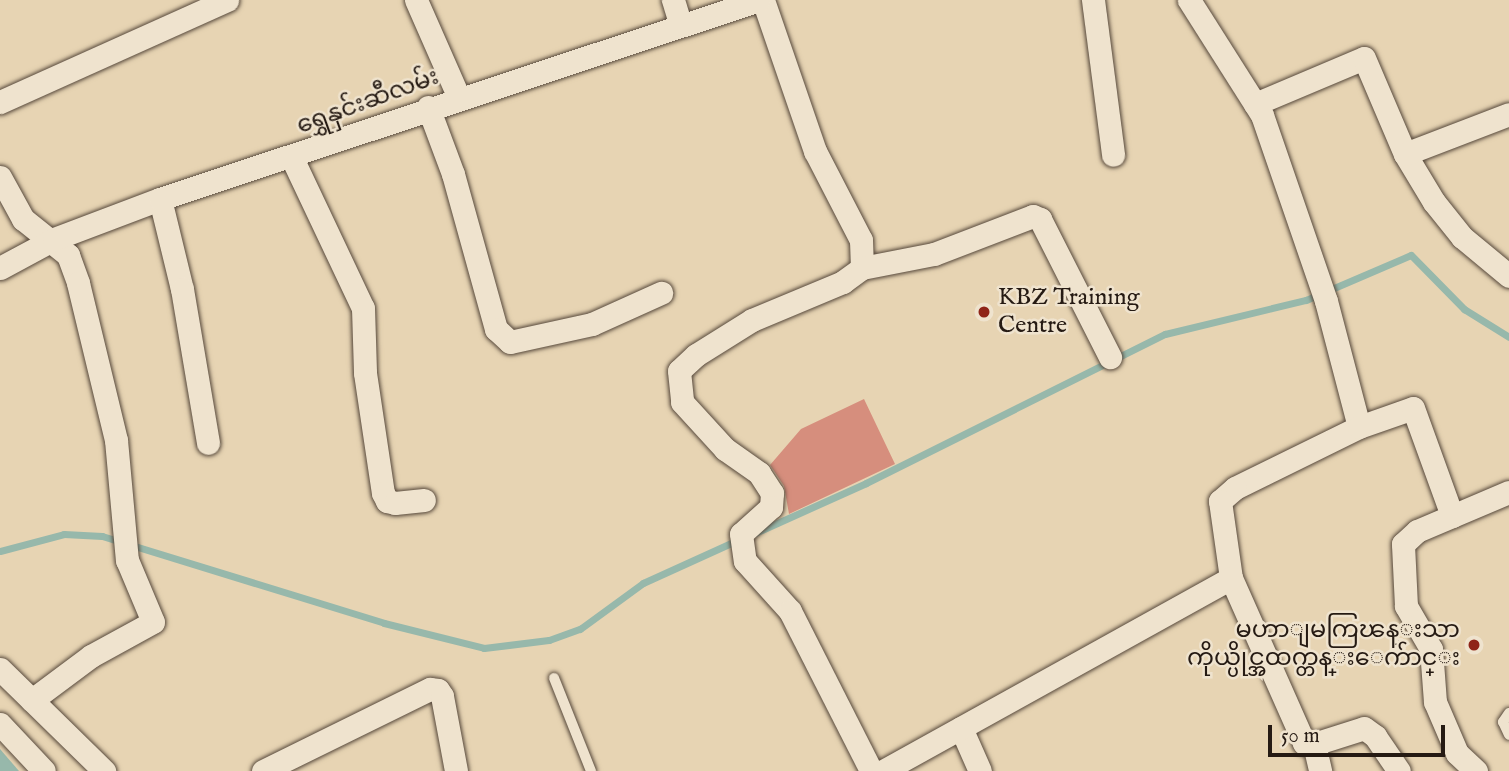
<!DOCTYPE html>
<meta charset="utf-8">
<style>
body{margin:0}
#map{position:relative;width:1509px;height:771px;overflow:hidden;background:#e7d4b3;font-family:"IM FELL English","Noto Sans Myanmar",serif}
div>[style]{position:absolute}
.water>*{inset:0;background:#97b8ab}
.stream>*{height:7px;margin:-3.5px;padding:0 3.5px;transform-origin:3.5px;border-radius:3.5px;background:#97b8ab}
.building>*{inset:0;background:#d68e7d}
.roads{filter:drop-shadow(0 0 2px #56483b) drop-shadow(0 0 2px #56483b)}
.service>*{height:10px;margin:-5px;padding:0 5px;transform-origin:5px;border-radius:5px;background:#efe3ce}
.minor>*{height:23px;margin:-11.5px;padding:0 11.5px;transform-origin:11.5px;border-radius:11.5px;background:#efe3ce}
.dots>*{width:19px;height:19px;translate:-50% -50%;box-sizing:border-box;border:4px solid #efe3ce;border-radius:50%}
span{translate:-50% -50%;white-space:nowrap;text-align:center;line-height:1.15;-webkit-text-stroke:5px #efe3ce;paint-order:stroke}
.street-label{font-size:24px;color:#251a13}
.poi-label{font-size:24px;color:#251a13}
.left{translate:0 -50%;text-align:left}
.right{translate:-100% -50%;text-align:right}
.scale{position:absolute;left:1268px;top:725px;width:177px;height:32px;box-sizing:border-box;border:4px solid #251a13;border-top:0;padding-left:9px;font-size:21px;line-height:24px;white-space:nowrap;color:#251a13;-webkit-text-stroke:5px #efe3ce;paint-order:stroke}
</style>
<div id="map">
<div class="water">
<div style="clip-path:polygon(0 749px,19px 771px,0 771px)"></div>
</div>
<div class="stream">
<div style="left:755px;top:533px;width:122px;rotate:-24.2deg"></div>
<div style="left:866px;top:483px;width:334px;rotate:-26.5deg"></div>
<div style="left:1165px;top:334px;width:145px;rotate:-13.6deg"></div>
<div style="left:1306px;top:300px;width:114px;rotate:-23.2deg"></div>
<div style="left:1411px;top:255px;width:76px;rotate:45.5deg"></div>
<div style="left:1464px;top:309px;width:53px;rotate:31.9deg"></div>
<div style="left:0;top:551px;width:66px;rotate:-14.9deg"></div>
<div style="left:64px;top:534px;width:38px;rotate:3deg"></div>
<div style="left:102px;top:536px;width:295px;rotate:17.1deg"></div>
<div style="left:384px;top:623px;width:103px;rotate:14deg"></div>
<div style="left:484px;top:648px;width:65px;rotate:-7deg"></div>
<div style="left:549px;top:640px;width:33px;rotate:-20deg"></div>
<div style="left:580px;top:629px;width:78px;rotate:-36.1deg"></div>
<div style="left:643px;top:583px;width:104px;rotate:-24.4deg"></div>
</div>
<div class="building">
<div style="clip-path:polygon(864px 399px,895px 464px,789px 514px,784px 486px,770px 465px,801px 429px)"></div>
</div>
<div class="roads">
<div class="service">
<div style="left:554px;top:678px;width:100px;rotate:68.3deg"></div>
<div style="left:1509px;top:713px;width:11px;rotate:124deg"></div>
<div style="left:1503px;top:722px;width:14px;rotate:65deg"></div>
</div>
<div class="minor">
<div style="left:416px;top:0;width:107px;rotate:66.3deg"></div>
<div style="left:673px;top:0;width:24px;rotate:73deg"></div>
<div style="left:763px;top:0;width:160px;rotate:71deg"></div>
<div style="left:815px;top:151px;width:100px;rotate:62.7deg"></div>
<div style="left:861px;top:240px;width:28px;rotate:88deg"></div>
<div style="left:862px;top:268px;width:24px;rotate:144deg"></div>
<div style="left:843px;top:282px;width:99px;rotate:157.3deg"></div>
<div style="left:752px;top:320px;width:66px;rotate:148deg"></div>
<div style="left:696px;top:355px;width:23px;rotate:137deg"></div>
<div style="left:679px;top:371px;width:31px;rotate:84deg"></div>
<div style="left:682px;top:402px;width:64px;rotate:47.5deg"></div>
<div style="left:725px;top:449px;width:42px;rotate:35.2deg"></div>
<div style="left:759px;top:473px;width:24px;rotate:57deg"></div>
<div style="left:772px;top:493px;width:14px;rotate:94deg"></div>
<div style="left:771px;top:507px;width:40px;rotate:138deg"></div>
<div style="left:741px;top:534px;width:27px;rotate:82deg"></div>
<div style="left:745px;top:561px;width:67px;rotate:48deg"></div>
<div style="left:790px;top:611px;width:179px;rotate:63.1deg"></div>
<div style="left:1093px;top:0;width:156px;rotate:82.6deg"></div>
<div style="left:1189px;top:0;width:136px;rotate:57.6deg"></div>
<div style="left:1262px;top:115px;width:197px;rotate:71deg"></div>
<div style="left:1326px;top:301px;width:130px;rotate:75.3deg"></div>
<div style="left:1359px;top:427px;width:138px;rotate:153.8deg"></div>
<div style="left:1235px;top:488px;width:20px;rotate:139deg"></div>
<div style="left:1220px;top:501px;width:78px;rotate:81.9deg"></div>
<div style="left:1231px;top:578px;width:180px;rotate:66.1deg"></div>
<div style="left:1304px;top:743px;width:10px;rotate:6deg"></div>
<div style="left:1314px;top:744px;width:52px;rotate:-17.7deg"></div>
<div style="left:1364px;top:728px;width:14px;rotate:36deg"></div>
<div style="left:1375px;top:736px;width:42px;rotate:55.6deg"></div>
<div style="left:0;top:102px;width:249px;rotate:-24.2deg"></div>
<div style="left:1255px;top:104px;width:118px;rotate:-22.9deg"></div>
<div style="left:1364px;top:58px;width:104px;rotate:66.9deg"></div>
<div style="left:1405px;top:154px;width:56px;rotate:58.9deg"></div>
<div style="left:1434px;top:202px;width:45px;rotate:51.3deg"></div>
<div style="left:1462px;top:237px;width:61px;rotate:39.7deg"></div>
<div style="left:428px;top:107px;width:72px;rotate:69.5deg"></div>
<div style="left:453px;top:174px;width:161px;rotate:74.5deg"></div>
<div style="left:496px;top:329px;width:19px;rotate:43deg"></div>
<div style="left:510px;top:342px;width:84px;rotate:-12.4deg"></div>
<div style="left:592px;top:324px;width:76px;rotate:-24.2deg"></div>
<div style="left:1405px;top:154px;width:111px;rotate:-21deg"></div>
<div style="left:292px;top:158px;width:166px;rotate:64.7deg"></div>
<div style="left:363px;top:308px;width:65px;rotate:88.2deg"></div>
<div style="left:365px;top:373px;width:121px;rotate:81.5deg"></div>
<div style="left:383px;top:493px;width:9px;rotate:63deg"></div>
<div style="left:387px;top:501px;width:8px;rotate:14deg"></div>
<div style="left:395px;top:503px;width:29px;rotate:-6deg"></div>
<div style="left:0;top:177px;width:48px;rotate:61.3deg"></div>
<div style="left:23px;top:219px;width:58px;rotate:38.7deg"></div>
<div style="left:68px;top:255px;width:30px;rotate:70deg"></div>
<div style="left:78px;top:283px;width:162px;rotate:76.4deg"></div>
<div style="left:116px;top:440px;width:121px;rotate:84.8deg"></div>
<div style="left:127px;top:560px;width:67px;rotate:67.2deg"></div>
<div style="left:153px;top:622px;width:71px;rotate:151.3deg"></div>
<div style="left:91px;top:656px;width:74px;rotate:143.3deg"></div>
<div style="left:160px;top:199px;width:93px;rotate:76.3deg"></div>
<div style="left:182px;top:289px;width:156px;rotate:80.4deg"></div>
<div style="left:0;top:268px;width:61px;rotate:-28.2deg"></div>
<div style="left:54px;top:239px;width:113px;rotate:-20.7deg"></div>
<div style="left:160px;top:199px;width:631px;rotate:-18.38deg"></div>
<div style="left:862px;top:268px;width:73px;rotate:-11deg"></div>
<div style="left:934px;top:254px;width:106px;rotate:-21deg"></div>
<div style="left:1033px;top:216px;width:8px;rotate:23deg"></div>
<div style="left:1040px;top:219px;width:155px;rotate:63.1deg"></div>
<div style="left:1359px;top:427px;width:57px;rotate:-19.4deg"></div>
<div style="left:1413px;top:408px;width:115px;rotate:70.1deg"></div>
<div style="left:0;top:669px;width:146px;rotate:44.4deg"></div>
<div style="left:0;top:724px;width:64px;rotate:46.9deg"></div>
<div style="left:961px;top:728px;width:47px;rotate:66.2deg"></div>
<div style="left:1314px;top:744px;width:28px;rotate:77deg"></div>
<div style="left:263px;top:771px;width:186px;rotate:-26.2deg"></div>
<div style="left:430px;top:689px;width:8px;rotate:7deg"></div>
<div style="left:438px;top:690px;width:7px;rotate:56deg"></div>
<div style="left:442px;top:696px;width:76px;rotate:79.4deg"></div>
<div style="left:883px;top:771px;width:398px;rotate:-29deg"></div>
<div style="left:1476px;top:771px;width:26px;rotate:-137deg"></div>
<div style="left:1457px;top:753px;width:56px;rotate:-113.3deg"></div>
<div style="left:1435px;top:702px;width:53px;rotate:-94.3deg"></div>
<div style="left:1431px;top:649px;width:50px;rotate:-120.2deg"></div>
<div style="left:1406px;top:606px;width:62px;rotate:-92.8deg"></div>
<div style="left:1403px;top:544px;width:19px;rotate:-43deg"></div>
<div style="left:1417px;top:531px;width:100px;rotate:-23deg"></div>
</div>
</div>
<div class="dots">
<div style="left:984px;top:312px;background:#8f2418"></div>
<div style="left:1474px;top:645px;background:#8f2418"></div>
</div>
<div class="street-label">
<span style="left:368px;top:102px;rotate:-20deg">ရွှေနှင်းဆီလမ်း</span>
</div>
<div class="poi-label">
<span class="left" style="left:998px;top:312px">KBZ Training<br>Centre</span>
<span class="right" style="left:1460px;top:645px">မဟာျမကြၽန္းသာ<br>ကိုယ္ပိုင္အထက္တန္းေက်ာင္း</span>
</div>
<div class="scale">50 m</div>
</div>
